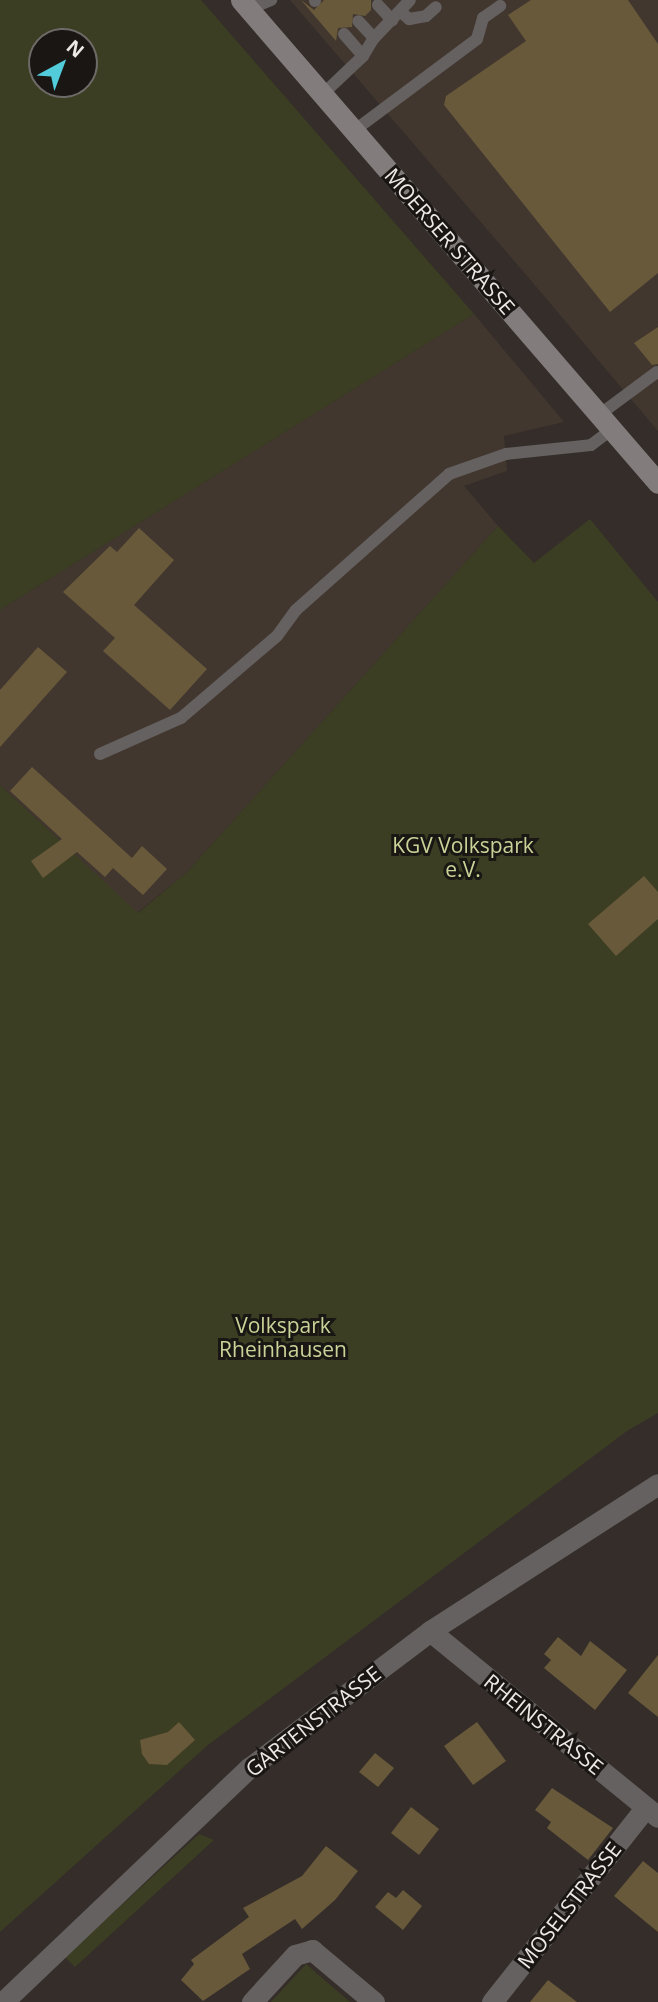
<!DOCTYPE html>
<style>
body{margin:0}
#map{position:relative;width:658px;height:2002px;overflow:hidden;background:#342d29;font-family:"Open Sans",sans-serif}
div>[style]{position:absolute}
.built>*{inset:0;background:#42372f}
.green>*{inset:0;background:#3b3e23}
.building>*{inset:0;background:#68593b}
.lane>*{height:12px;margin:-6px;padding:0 6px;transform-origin:6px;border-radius:6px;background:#656160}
.street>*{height:21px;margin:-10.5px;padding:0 10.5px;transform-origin:10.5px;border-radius:10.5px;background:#656160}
.secondary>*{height:21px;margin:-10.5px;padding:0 10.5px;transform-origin:10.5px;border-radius:10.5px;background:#827c7c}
span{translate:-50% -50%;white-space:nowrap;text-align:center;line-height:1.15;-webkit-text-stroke:6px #191614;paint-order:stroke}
.street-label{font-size:21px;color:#ede9e7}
.park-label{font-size:21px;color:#cad397}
.north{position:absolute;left:28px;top:28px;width:70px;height:70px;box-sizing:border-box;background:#191614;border:2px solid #6e6a68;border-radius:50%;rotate:41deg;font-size:19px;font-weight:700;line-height:28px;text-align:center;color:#ede9e7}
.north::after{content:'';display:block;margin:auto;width:24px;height:32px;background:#52cbda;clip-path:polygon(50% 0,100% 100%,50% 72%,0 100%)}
</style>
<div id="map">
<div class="built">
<div style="clip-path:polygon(290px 0,658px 0,658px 431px,528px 277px)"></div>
<div style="clip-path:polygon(474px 314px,564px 422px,504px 436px,507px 471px,464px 486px,498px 526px,187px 872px,137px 913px,0 785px,0 610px)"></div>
</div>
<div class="green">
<div style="clip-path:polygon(evenodd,0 0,201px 0,474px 314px,0 610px,0 0,42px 42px,84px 42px,84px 84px,42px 84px,42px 42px)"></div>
<div style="clip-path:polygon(590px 519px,658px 602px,658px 1413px,627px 1431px,208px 1745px,0 1932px,0 785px,138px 913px,187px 872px,498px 526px,534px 563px)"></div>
<div style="clip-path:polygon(199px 1834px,214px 1840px,75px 1967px,65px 1957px)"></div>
<div style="clip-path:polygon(306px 1964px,350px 2002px,271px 2002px)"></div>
</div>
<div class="building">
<div style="clip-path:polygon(301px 0,314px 10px,324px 0,371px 0,371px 10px,365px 16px,353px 14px,352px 27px,338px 28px,336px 41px)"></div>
<div style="clip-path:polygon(531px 0,628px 0,658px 44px,658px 273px,610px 312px,444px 105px,446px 96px,526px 41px,508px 15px)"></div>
<div style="clip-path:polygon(658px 327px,658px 364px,652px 365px,634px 343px)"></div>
<div style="clip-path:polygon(139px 528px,174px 560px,134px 605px,207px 669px,170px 710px,103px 651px,115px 638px,63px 592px,110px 546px,117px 552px)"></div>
<div style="clip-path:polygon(38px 647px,67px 672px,0 747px,0 690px)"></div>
<div style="clip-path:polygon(32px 767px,132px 858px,142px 846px,167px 869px,143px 895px,113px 868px,105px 877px,77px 852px,43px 878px,31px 861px,62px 839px,10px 791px)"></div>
<div style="clip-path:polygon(644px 876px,658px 892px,658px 919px,616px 956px,588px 924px)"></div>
<div style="clip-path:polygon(558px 1637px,581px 1656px,590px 1641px,627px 1670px,595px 1710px,544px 1668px,551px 1660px,544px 1654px)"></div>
<div style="clip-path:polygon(658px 1655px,658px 1717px,628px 1693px)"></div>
<div style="clip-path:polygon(179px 1722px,195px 1740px,167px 1765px,149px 1764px,142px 1754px,140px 1740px,168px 1732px)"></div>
<div style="clip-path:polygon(477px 1722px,506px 1761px,473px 1785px,444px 1746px)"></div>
<div style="clip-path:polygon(375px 1753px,394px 1768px,378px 1787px,359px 1772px)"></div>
<div style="clip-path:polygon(552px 1788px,613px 1828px,588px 1860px,547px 1828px,551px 1822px,535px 1810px)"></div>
<div style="clip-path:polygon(411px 1807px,439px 1829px,419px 1855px,391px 1833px)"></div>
<div style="clip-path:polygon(326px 1846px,358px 1871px,335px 1900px,302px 1929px,295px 1919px,242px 1954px,250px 1969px,203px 2001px,181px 1980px,194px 1964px,191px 1960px,249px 1917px,243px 1908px,302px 1876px)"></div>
<div style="clip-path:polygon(643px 1861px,658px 1873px,658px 1932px,614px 1896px)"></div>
<div style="clip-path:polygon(403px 1890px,422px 1906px,403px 1930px,375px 1907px,388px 1892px,396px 1898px)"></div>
<div style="clip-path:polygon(548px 1980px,577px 2002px,530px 2002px)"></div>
</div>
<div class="lane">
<div style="left:315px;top:0;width:1px;rotate:90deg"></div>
<div style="left:378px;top:5px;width:21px;rotate:47deg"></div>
<div style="left:249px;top:9px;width:24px;rotate:-22deg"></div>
<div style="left:401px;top:12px;width:11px;rotate:41deg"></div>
<div style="left:409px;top:19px;width:17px;rotate:-10deg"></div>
<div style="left:426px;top:16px;width:13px;rotate:-42deg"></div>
<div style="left:344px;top:34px;width:29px;rotate:49deg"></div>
<div style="left:374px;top:38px;width:52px;rotate:-46.5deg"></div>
<div style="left:324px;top:93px;width:54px;rotate:-43.5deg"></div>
<div style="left:363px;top:56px;width:21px;rotate:-59deg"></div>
<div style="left:374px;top:38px;width:23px;rotate:-133deg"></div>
<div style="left:355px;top:130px;width:152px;rotate:-36.7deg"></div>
<div style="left:477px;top:39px;width:22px;rotate:-74deg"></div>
<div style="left:483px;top:18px;width:21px;rotate:-35deg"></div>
<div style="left:599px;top:415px;width:72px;rotate:-36.6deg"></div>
<div style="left:100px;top:754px;width:89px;rotate:-24deg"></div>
<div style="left:181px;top:718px;width:126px;rotate:-40.5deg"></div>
<div style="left:277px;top:636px;width:32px;rotate:-54deg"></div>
<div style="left:296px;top:610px;width:205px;rotate:-41.6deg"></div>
<div style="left:449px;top:474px;width:60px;rotate:-19.3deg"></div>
<div style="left:506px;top:454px;width:85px;rotate:-6deg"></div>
<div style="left:591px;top:445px;width:25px;rotate:-37deg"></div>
</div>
<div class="street">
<div style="left:430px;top:1631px;width:294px;rotate:39.2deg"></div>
<div style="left:3px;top:2002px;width:340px;rotate:-43.6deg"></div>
<div style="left:249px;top:1768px;width:227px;rotate:-37.1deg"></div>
<div style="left:430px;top:1631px;width:271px;rotate:-32.8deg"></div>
<div style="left:252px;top:2002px;width:64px;rotate:-47.5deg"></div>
<div style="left:295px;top:1955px;width:18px;rotate:-16deg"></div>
<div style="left:312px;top:1950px;width:81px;rotate:40deg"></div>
<div style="left:492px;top:2002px;width:248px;rotate:-51.7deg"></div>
</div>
<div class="secondary">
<div style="left:241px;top:0;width:638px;rotate:49.19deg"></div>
</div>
<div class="street-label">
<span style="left:450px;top:241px;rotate:49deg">MOERSER STRASSE</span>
<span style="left:313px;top:1721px;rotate:-38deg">GARTENSTRASSE</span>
<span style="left:544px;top:1724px;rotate:39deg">RHEINSTRASSE</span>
<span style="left:569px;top:1905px;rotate:-52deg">MOSELSTRASSE</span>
</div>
<div class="park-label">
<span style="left:463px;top:857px">KGV Volkspark<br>e.V.</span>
<span style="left:283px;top:1337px">Volkspark<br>Rheinhausen</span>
</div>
<div class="north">N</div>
</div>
